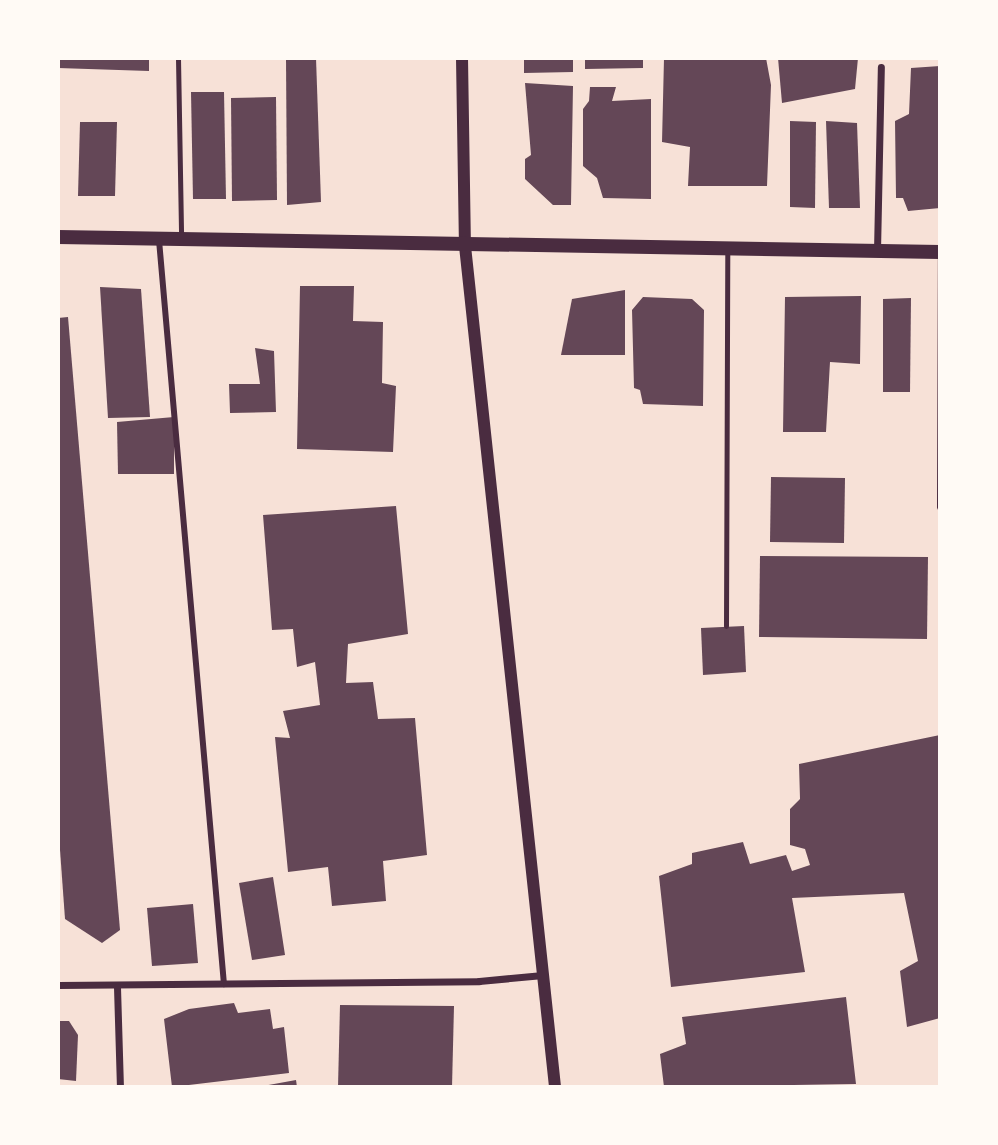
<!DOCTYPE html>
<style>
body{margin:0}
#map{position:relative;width:998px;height:1145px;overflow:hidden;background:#f7e1d7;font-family:Rubik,sans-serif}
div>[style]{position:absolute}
.building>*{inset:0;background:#644757}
.service>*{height:5px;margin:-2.5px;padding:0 2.5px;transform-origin:2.5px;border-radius:2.5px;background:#4a2c40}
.pedestrian>*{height:6px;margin:-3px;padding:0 3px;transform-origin:3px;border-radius:3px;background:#4a2c40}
.minor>*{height:7px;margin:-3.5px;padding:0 3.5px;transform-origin:3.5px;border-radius:3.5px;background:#4a2c40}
.tertiary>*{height:12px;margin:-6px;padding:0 6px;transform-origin:6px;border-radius:6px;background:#4a2c40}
.secondary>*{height:14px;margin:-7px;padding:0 7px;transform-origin:7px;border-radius:7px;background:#4a2c40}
span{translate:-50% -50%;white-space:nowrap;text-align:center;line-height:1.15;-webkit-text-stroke:5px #fffaf5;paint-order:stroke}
.frame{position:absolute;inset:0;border:60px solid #fffaf5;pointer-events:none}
</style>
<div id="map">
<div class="building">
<div style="clip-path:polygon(58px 58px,149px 58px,149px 71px,58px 68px)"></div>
<div style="clip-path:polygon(286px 58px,316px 58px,321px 202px,287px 205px)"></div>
<div style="clip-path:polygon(524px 58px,573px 58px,573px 72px,524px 73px)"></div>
<div style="clip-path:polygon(585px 58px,643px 58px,643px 68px,585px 69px)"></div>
<div style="clip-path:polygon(664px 58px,766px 58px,771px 85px,767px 186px,688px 186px,690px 147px,662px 142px)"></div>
<div style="clip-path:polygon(778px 58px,858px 58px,855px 89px,782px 103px)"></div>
<div style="clip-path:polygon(940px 66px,940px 208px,908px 211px,903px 198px,896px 198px,895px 121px,909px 114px,911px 68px)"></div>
<div style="clip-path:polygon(525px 83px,573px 86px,571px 205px,553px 205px,525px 179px,525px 159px,531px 155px)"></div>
<div style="clip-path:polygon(590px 87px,616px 87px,612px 101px,651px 99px,651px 199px,603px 198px,597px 178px,583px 166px,583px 109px,589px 101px)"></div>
<div style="clip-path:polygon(191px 92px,224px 92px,226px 199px,193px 199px)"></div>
<div style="clip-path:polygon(276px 97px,277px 200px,232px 201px,231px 98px)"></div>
<div style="clip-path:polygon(790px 121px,816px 122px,815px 208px,790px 207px)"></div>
<div style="clip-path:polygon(826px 121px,857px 123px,860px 208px,829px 208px)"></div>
<div style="clip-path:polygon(80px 122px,117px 122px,115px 196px,78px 196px)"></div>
<div style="clip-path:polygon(300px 286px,354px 286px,353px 321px,383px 322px,382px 383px,396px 386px,393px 452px,297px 449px)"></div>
<div style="clip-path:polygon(100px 287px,141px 289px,150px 417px,108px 418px)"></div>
<div style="clip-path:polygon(625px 290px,625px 355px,561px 355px,572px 299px)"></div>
<div style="clip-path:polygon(861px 296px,860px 364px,830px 362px,826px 432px,783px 432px,785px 297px)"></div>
<div style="clip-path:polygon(643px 297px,692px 299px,704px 310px,703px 406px,643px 404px,640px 390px,634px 388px,632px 310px)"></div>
<div style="clip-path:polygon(911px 298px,910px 392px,883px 392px,883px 299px)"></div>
<div style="clip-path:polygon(68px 317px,120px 930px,102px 943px,65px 919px,58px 822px,58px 318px)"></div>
<div style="clip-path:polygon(255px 348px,274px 351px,276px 412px,230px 413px,229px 384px,260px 384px)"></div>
<div style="clip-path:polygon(174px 417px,174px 474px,118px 474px,117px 422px)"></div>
<div style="clip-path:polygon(771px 477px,845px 478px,844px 543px,770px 542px)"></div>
<div style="clip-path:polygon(396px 506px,408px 634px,348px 644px,346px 683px,373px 682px,378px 719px,415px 718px,427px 855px,383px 861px,386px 901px,332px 906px,328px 867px,288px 872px,275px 737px,290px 738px,283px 711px,320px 705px,315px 662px,297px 667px,293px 629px,272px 630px,263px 515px)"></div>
<div style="clip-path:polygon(760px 556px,928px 557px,927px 639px,759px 637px)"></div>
<div style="clip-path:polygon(744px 626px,746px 672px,703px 675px,701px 628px)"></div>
<div style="clip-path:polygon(940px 735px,940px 1018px,907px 1027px,900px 971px,918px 961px,904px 893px,792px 898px,805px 972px,671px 987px,659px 876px,692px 864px,692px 853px,743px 842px,750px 864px,786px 855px,792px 871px,810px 865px,805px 849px,790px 845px,790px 809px,800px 799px,799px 764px)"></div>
<div style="clip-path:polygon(273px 877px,285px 955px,252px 960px,239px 883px)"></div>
<div style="clip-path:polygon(193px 904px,198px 963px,152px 966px,147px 908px)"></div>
<div style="clip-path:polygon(846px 997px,856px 1084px,664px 1087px,660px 1054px,686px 1044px,682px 1017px)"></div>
<div style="clip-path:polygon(234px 1003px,238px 1013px,270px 1009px,273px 1029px,284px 1027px,289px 1073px,172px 1087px,164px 1019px,189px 1009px)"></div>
<div style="clip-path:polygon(340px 1005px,454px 1006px,452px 1087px,338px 1087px)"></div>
<div style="clip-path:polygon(58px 1021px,69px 1021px,78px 1035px,76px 1081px,58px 1079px)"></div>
<div style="clip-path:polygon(296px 1080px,297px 1087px,263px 1087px,263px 1086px)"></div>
</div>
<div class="service">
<div style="left:178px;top:58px;width:179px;rotate:89deg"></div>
<div style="left:939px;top:507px;width:252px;rotate:-89.8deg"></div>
<div style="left:726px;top:626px;width:375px;rotate:-89.8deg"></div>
</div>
<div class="pedestrian">
<div style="left:159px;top:240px;width:747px;rotate:85.01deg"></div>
</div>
<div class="minor">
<div style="left:877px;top:251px;width:184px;rotate:-88.8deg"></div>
<div style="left:58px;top:985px;width:421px;rotate:-0.5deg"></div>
<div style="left:479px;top:981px;width:64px;rotate:-5.4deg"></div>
<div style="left:117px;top:987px;width:100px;rotate:88.3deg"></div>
</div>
<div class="tertiary">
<div style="left:462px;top:58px;width:188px;rotate:89.1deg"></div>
<div style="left:465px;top:246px;width:846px;rotate:83.89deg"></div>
</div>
<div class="secondary">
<div style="left:58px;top:237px;width:882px;rotate:0.97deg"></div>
</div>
<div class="frame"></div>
</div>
